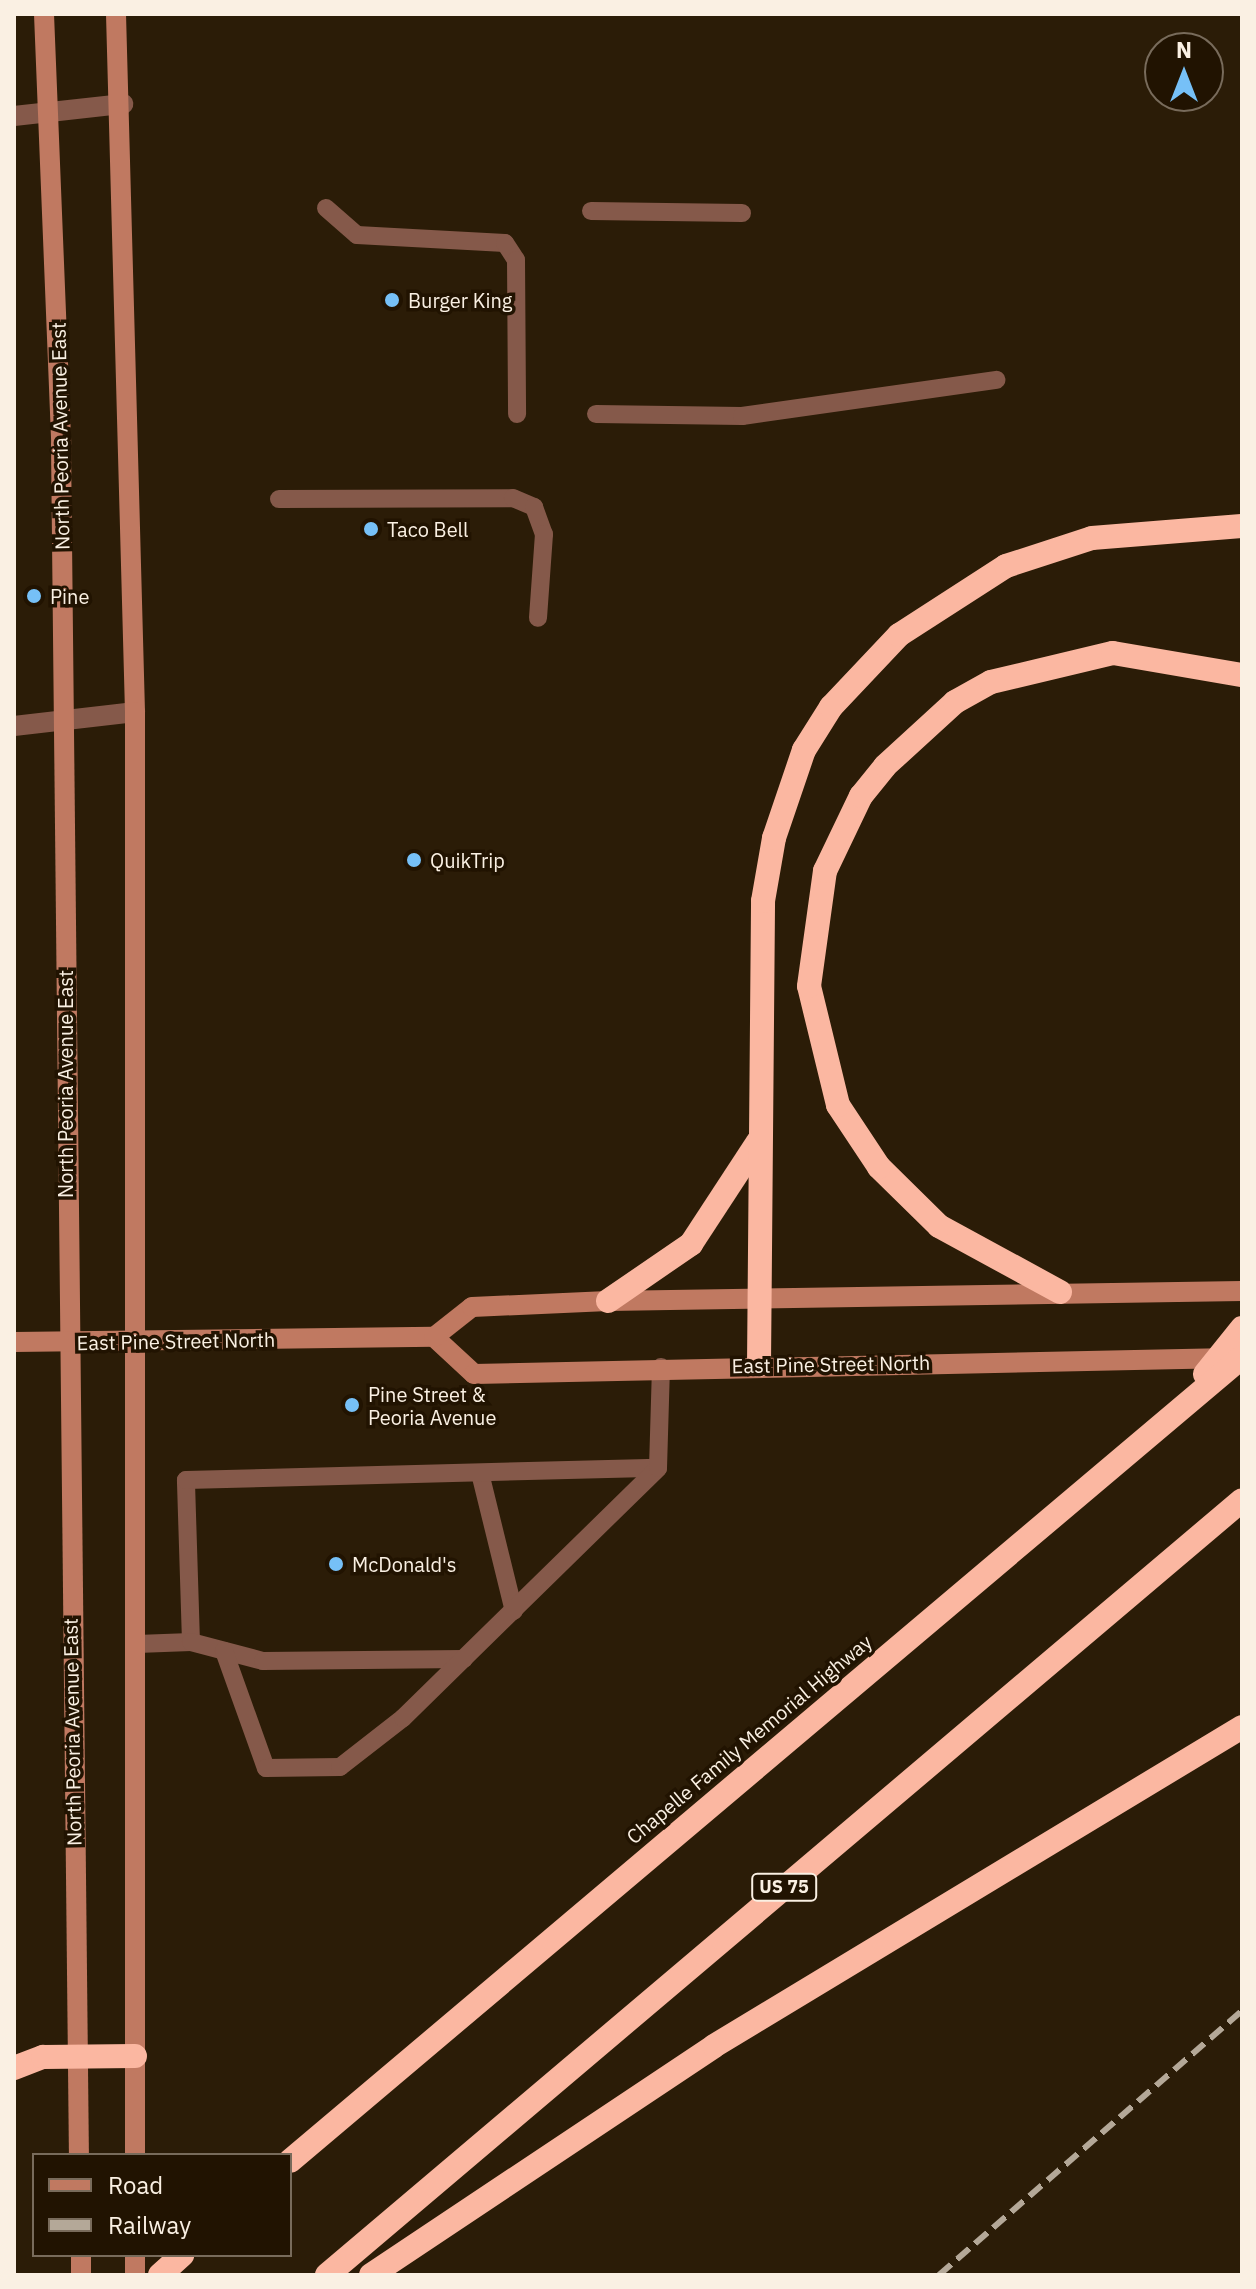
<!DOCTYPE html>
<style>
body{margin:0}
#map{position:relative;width:1256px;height:2289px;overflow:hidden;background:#2b1c07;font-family:"IBM Plex Sans",sans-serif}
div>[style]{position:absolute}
.lane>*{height:18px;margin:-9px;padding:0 9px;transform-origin:9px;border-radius:9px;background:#85594a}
.street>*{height:20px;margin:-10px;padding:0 10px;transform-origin:10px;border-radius:10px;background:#85594a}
.secondary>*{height:20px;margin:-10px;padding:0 10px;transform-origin:10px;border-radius:10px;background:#c07961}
.highway>*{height:24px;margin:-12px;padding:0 12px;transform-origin:12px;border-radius:12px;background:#fbb7a1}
.rail>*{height:6px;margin-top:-3px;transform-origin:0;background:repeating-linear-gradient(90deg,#b4a898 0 16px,transparent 0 24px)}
.dots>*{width:22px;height:22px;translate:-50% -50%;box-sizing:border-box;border:4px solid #211301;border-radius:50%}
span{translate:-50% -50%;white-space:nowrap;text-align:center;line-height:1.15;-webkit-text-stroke:7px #211301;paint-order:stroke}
.shield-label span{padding:2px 6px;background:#211301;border:2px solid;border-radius:6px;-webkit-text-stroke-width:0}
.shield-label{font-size:18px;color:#faf0e3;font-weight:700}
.poi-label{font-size:20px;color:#faf0e3}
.left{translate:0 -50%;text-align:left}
.street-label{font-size:20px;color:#faf0e3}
.frame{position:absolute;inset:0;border:16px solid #faf0e3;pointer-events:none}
.legend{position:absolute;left:32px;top:2153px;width:260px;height:104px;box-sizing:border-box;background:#211301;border:2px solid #786b5b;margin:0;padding:10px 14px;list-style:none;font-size:24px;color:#faf0e3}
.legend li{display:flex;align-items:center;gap:16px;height:40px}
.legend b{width:40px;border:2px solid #786b5b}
.north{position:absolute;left:1144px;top:32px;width:80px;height:80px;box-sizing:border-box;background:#211301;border:2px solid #786b5b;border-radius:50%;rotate:0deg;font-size:22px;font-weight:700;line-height:32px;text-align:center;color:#faf0e3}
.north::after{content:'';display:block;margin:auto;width:28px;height:36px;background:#76c0f7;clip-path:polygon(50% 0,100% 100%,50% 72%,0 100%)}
</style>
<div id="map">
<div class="lane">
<div style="left:326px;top:208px;width:41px;rotate:41.1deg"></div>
<div style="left:357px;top:235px;width:148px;rotate:3.1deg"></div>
<div style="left:505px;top:243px;width:20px;rotate:57deg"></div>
<div style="left:516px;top:260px;width:154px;rotate:89.6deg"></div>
<div style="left:591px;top:211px;width:151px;rotate:0.8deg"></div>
<div style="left:596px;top:414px;width:146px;rotate:0.8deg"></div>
<div style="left:742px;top:416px;width:257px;rotate:-8.1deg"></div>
<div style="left:279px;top:499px;width:234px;rotate:-0.2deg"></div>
<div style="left:513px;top:498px;width:23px;rotate:23deg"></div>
<div style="left:534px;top:507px;width:29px;rotate:70deg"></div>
<div style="left:544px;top:534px;width:84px;rotate:94.1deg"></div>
<div style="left:480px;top:1473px;width:142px;rotate:76.2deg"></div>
<div style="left:191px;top:1642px;width:162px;rotate:-91.8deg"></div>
<div style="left:186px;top:1480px;width:472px;rotate:-1.5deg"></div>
<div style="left:137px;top:1644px;width:54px;rotate:-2.1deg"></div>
<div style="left:191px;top:1642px;width:74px;rotate:14.8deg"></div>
<div style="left:263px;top:1661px;width:201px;rotate:-0.6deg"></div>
<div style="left:224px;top:1651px;width:124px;rotate:70.3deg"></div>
<div style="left:266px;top:1768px;width:74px;rotate:-0.8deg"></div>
<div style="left:340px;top:1767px;width:80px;rotate:-37.9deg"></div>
<div style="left:403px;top:1718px;width:357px;rotate:-44.4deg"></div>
<div style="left:658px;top:1468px;width:101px;rotate:-88.3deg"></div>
</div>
<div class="street">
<div style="left:14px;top:116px;width:110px;rotate:-6.3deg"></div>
<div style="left:14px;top:726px;width:122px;rotate:-6.6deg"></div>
</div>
<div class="secondary">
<div style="left:44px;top:14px;width:430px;rotate:87.7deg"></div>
<div style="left:61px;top:444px;width:1711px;rotate:89.4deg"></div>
<div style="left:116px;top:14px;width:698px;rotate:88.44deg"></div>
<div style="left:135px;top:712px;width:1443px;rotate:90deg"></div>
<div style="left:434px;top:1337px;width:54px;rotate:42.8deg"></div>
<div style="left:474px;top:1374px;width:756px;rotate:-1.21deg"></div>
<div style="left:14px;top:1342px;width:420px;rotate:-0.7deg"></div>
<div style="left:434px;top:1337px;width:48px;rotate:-38.3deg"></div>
<div style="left:472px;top:1307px;width:136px;rotate:-2.5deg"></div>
<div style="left:608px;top:1301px;width:634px;rotate:-0.9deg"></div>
<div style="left:135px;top:2255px;width:20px;rotate:90deg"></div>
<div style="left:81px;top:2275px;width:20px;rotate:-90deg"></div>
</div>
<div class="highway">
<div style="left:1060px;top:1292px;width:138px;rotate:-151.4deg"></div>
<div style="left:939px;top:1226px;width:84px;rotate:-135.5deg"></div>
<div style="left:879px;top:1167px;width:74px;rotate:-123.5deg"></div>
<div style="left:838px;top:1105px;width:122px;rotate:-103.7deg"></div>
<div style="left:809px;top:986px;width:116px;rotate:-82.1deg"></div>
<div style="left:825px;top:871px;width:83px;rotate:-64.4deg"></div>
<div style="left:861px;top:796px;width:38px;rotate:-51deg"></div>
<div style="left:885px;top:766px;width:95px;rotate:-42.4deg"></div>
<div style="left:955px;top:702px;width:41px;rotate:-29.1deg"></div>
<div style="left:991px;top:682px;width:125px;rotate:-13.4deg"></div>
<div style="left:1113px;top:653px;width:131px;rotate:9.7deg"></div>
<div style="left:608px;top:1301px;width:101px;rotate:-34.5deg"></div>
<div style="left:691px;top:1244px;width:121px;rotate:-56.8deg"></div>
<div style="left:759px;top:1365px;width:464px;rotate:-89.5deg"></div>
<div style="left:763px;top:901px;width:64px;rotate:-80.1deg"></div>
<div style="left:774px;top:838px;width:93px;rotate:-71.2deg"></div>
<div style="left:804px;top:750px;width:51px;rotate:-57.9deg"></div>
<div style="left:831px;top:707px;width:99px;rotate:-46.6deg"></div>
<div style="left:899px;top:635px;width:127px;rotate:-32.8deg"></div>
<div style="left:1006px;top:566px;width:90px;rotate:-18deg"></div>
<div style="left:1092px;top:538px;width:150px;rotate:-4.6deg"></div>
<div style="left:1205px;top:1374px;width:59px;rotate:-51.2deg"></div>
<div style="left:14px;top:2068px;width:31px;rotate:-21deg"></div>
<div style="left:43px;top:2057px;width:92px;rotate:-0.6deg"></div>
<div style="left:290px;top:2161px;width:1246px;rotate:-40.18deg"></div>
<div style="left:160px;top:2275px;width:30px;rotate:-42deg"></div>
<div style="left:327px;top:2275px;width:1199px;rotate:-40.26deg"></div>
<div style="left:371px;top:2275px;width:412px;rotate:-33.7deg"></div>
<div style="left:714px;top:2046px;width:617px;rotate:-31.14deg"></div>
</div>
<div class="rail">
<div style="left:939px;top:2275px;width:402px;rotate:-41.1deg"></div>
</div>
<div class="dots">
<div style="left:392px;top:300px;background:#76c0f7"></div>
<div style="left:371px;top:529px;background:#76c0f7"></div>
<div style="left:34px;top:596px;background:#76c0f7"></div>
<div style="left:414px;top:860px;background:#76c0f7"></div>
<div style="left:352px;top:1405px;background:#76c0f7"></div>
<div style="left:336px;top:1564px;background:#76c0f7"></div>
</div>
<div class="shield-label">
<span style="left:784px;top:1887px">US 75</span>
</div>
<div class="poi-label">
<span class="left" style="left:408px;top:300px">Burger King</span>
<span class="left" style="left:387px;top:529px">Taco Bell</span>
<span class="left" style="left:50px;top:596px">Pine</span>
<span class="left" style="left:430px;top:860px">QuikTrip</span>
<span class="left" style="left:368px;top:1406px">Pine Street &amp;<br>Peoria Avenue</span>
<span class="left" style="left:352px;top:1564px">McDonald's</span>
</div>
<div class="street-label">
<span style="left:60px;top:436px;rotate:-91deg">North Peoria Avenue East</span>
<span style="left:65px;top:1084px;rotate:-90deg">North Peoria Avenue East</span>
<span style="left:176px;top:1341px;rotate:-1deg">East Pine Street North</span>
<span style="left:831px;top:1364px;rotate:-1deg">East Pine Street North</span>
<span style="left:72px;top:1732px;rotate:-91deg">North Peoria Avenue East</span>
<span style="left:749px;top:1739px;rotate:-40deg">Chapelle Family Memorial Highway</span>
</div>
<div class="frame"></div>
<ul class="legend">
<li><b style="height:10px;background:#c07961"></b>Road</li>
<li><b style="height:10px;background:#b4a898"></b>Railway</li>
</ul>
<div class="north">N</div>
</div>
